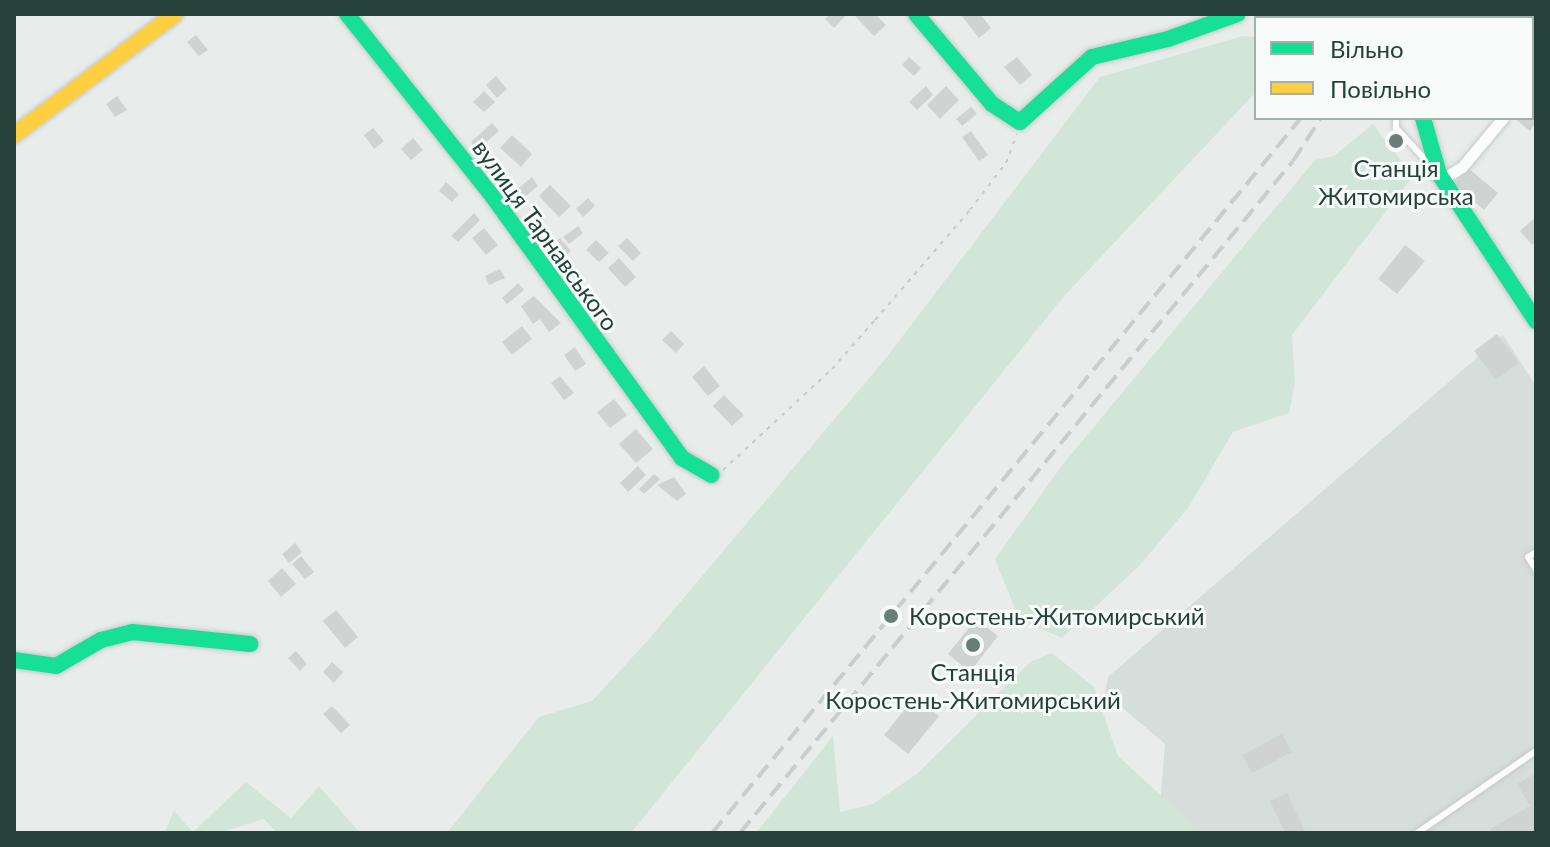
<!DOCTYPE html>
<meta charset="utf-8">
<style>
body{margin:0}
#map{position:relative;width:1550px;height:847px;overflow:hidden;background:#e8edeb;font-family:Lato,sans-serif}
div>[style]{position:absolute}
.built>*{inset:0;background:#d6dedb}
.green>*{inset:0;background:#d1e6d8}
.building>*{inset:0;background:#cfd4d2}
.path>*{height:2px;margin-top:-1px;transform-origin:0;background:repeating-linear-gradient(90deg,#c3ccca 0 4px,transparent 0 10px)}
.roads{filter:drop-shadow(0 0 2px #c5cac8) drop-shadow(0 0 2px #c5cac8)}
.lane>*{height:6px;margin:-3px;padding:0 3px;transform-origin:3px;border-radius:3px;background:#fcfcfc}
.street>*{height:11px;margin:-5.5px;padding:0 5.5px;transform-origin:5.5px;border-radius:5.5px;background:#fcfcfc}
.fast>*{height:16px;margin:-8px;padding:0 8px;transform-origin:8px;border-radius:8px;background:#16e098}
.slow>*{height:16px;margin:-8px;padding:0 8px;transform-origin:8px;border-radius:8px;background:#ffcf43}
.rail>*{height:4px;margin-top:-2px;transform-origin:0;background:repeating-linear-gradient(90deg,#c9cdcc 0 16px,transparent 0 24px)}
.dots>*{width:22px;height:22px;translate:-50% -50%;box-sizing:border-box;border:4px solid #f7fbf9;border-radius:50%}
span{translate:-50% -50%;white-space:nowrap;text-align:center;line-height:1.15;-webkit-text-stroke:6px #f7fbf9;paint-order:stroke}
.poi-label{font-size:24px;color:#24423a}
.left{translate:0 -50%;text-align:left}
.street-label{font-size:24px;color:#24423a}
.frame{position:absolute;inset:0;border:16px solid #24423a;pointer-events:none}
.legend{position:absolute;left:1254px;top:16px;width:280px;height:104px;box-sizing:border-box;background:#f7fbf9;border:2px solid #a3b1ad;margin:0;padding:10px 14px;list-style:none;font-size:24px;color:#24423a}
.legend li{display:flex;align-items:center;gap:16px;height:40px}
.legend b{width:40px;border:2px solid #a3b1ad}
</style>
<div id="map">
<div class="built">
<div style="clip-path:polygon(1503px 335px,1536px 386px,1536px 833px,1158px 833px,1165px 744px,1105px 693px,1108px 677px)"></div>
</div>
<div class="green">
<div style="clip-path:polygon(1243px 36px,1256px 37px,1256px 92px,1065px 295px,631px 833px,447px 833px,539px 717px,592px 701px,649px 639px,886px 358px,1100px 77px)"></div>
<div style="clip-path:polygon(1373px 124px,1413px 176px,1292px 335px,1295px 381px,1289px 413px,1233px 432px,1188px 508px,1139px 566px,1062px 638px,1019px 619px,995px 559px,1063px 464px,1315px 160px,1334px 156px)"></div>
<div style="clip-path:polygon(1052px 653px,1094px 687px,1118px 756px,1192px 824px,1194px 833px,756px 833px,833px 736px,840px 812px,873px 804px,918px 773px,1030px 662px)"></div>
<div style="clip-path:polygon(246px 782px,291px 818px,319px 786px,360px 833px,277px 833px,264px 819px,219px 833px,164px 833px,174px 811px,193px 832px)"></div>
</div>
<div class="building">
<div style="clip-path:polygon(830px 14px,847px 14px,834px 28px,825px 19px)"></div>
<div style="clip-path:polygon(853px 14px,875px 14px,886px 25px,874px 36px)"></div>
<div style="clip-path:polygon(960px 14px,980px 14px,991px 28px,979px 38px)"></div>
<div style="clip-path:polygon(196px 35px,208px 50px,199px 56px,187px 42px)"></div>
<div style="clip-path:polygon(909px 57px,921px 68px,914px 76px,902px 65px)"></div>
<div style="clip-path:polygon(1017px 57px,1032px 75px,1020px 85px,1004px 67px)"></div>
<div style="clip-path:polygon(496px 76px,507px 89px,497px 98px,486px 85px)"></div>
<div style="clip-path:polygon(926px 86px,933px 95px,917px 110px,909px 102px)"></div>
<div style="clip-path:polygon(946px 86px,959px 100px,940px 119px,927px 105px)"></div>
<div style="clip-path:polygon(484px 91px,495px 102px,484px 112px,473px 102px)"></div>
<div style="clip-path:polygon(1536px 91px,1536px 123px,1530px 131px,1514px 118px,1532px 118px)"></div>
<div style="clip-path:polygon(117px 96px,127px 110px,115px 117px,106px 104px)"></div>
<div style="clip-path:polygon(971px 107px,977px 114px,962px 126px,956px 119px)"></div>
<div style="clip-path:polygon(492px 123px,499px 131px,477px 150px,471px 142px)"></div>
<div style="clip-path:polygon(373px 128px,384px 141px,374px 149px,364px 135px)"></div>
<div style="clip-path:polygon(971px 131px,988px 155px,979px 161px,962px 137px)"></div>
<div style="clip-path:polygon(512px 135px,532px 154px,521px 167px,500px 148px)"></div>
<div style="clip-path:polygon(413px 138px,423px 150px,411px 160px,401px 149px)"></div>
<div style="clip-path:polygon(1468px 168px,1498px 193px,1484px 210px,1454px 184px)"></div>
<div style="clip-path:polygon(532px 177px,538px 186px,521px 200px,514px 192px)"></div>
<div style="clip-path:polygon(446px 182px,459px 194px,452px 202px,439px 191px)"></div>
<div style="clip-path:polygon(550px 185px,571px 206px,559px 217px,539px 196px)"></div>
<div style="clip-path:polygon(588px 198px,595px 206px,583px 217px,576px 209px)"></div>
<div style="clip-path:polygon(474px 213px,480px 220px,458px 242px,451px 236px)"></div>
<div style="clip-path:polygon(1536px 217px,1536px 242px,1532px 245px,1520px 231px)"></div>
<div style="clip-path:polygon(578px 226px,583px 233px,569px 244px,563px 237px)"></div>
<div style="clip-path:polygon(484px 228px,498px 245px,486px 255px,472px 238px)"></div>
<div style="clip-path:polygon(560px 238px,571px 251px,560px 260px,550px 247px)"></div>
<div style="clip-path:polygon(627px 238px,641px 253px,633px 261px,618px 246px)"></div>
<div style="clip-path:polygon(596px 240px,609px 253px,599px 262px,586px 250px)"></div>
<div style="clip-path:polygon(1405px 245px,1425px 261px,1397px 294px,1378px 279px)"></div>
<div style="clip-path:polygon(619px 258px,636px 277px,625px 287px,608px 268px)"></div>
<div style="clip-path:polygon(500px 269px,505px 278px,489px 285px,485px 276px)"></div>
<div style="clip-path:polygon(518px 283px,524px 290px,507px 304px,502px 298px)"></div>
<div style="clip-path:polygon(534px 296px,561px 323px,549px 332px,540px 319px,533px 324px,521px 306px)"></div>
<div style="clip-path:polygon(522px 326px,532px 339px,512px 355px,502px 342px)"></div>
<div style="clip-path:polygon(671px 331px,684px 344px,676px 353px,662px 340px)"></div>
<div style="clip-path:polygon(1497px 334px,1519px 363px,1496px 380px,1474px 351px)"></div>
<div style="clip-path:polygon(575px 347px,586px 364px,575px 371px,564px 355px)"></div>
<div style="clip-path:polygon(704px 366px,720px 386px,708px 396px,692px 377px)"></div>
<div style="clip-path:polygon(560px 376px,574px 393px,564px 400px,551px 383px)"></div>
<div style="clip-path:polygon(724px 395px,744px 415px,732px 426px,713px 406px)"></div>
<div style="clip-path:polygon(614px 399px,627px 415px,610px 428px,597px 412px)"></div>
<div style="clip-path:polygon(636px 429px,653px 449px,636px 463px,619px 444px)"></div>
<div style="clip-path:polygon(638px 466px,646px 475px,628px 492px,620px 483px)"></div>
<div style="clip-path:polygon(654px 474px,660px 479px,644px 494px,639px 489px)"></div>
<div style="clip-path:polygon(674px 477px,686px 494px,677px 501px,657px 485px)"></div>
<div style="clip-path:polygon(295px 543px,302px 552px,289px 563px,282px 554px)"></div>
<div style="clip-path:polygon(301px 556px,314px 572px,305px 579px,292px 564px)"></div>
<div style="clip-path:polygon(282px 568px,296px 584px,281px 597px,268px 581px)"></div>
<div style="clip-path:polygon(336px 610px,358px 637px,345px 648px,323px 621px)"></div>
<div style="clip-path:polygon(976px 619px,998px 636px,970px 672px,948px 654px)"></div>
<div style="clip-path:polygon(296px 651px,307px 664px,300px 671px,288px 658px)"></div>
<div style="clip-path:polygon(332px 662px,343px 672px,334px 683px,323px 672px)"></div>
<div style="clip-path:polygon(915px 697px,939px 716px,908px 754px,884px 735px)"></div>
<div style="clip-path:polygon(332px 706px,350px 725px,341px 733px,323px 714px)"></div>
<div style="clip-path:polygon(1282px 734px,1292px 752px,1252px 773px,1242px 755px)"></div>
<div style="clip-path:polygon(1536px 773px,1536px 833px,1493px 833px,1490px 829px,1530px 806px,1517px 784px)"></div>
<div style="clip-path:polygon(1287px 793px,1306px 833px,1285px 833px,1270px 801px)"></div>
</div>
<div class="path">
<div style="left:723px;top:470px;width:149px;rotate:-42.8deg"></div>
<div style="left:832px;top:369px;width:65px;rotate:-48.7deg"></div>
<div style="left:875px;top:320px;width:145px;rotate:-49.2deg"></div>
<div style="left:970px;top:210px;width:59px;rotate:-52.5deg"></div>
<div style="left:1006px;top:163px;width:31px;rotate:-69deg"></div>
</div>
<div class="roads">
<div class="lane">
<div style="left:1396px;top:118px;width:10px;rotate:90deg"></div>
<div style="left:1396px;top:128px;width:54px;rotate:47.2deg"></div>
<div style="left:1536px;top:552px;width:9px;rotate:148deg"></div>
<div style="left:1528px;top:557px;width:15px;rotate:58deg"></div>
<div style="left:1417px;top:833px;width:145px;rotate:-34.6deg"></div>
</div>
<div class="street">
<div style="left:1394px;top:14px;width:6px;rotate:45deg"></div>
<div style="left:1532px;top:82px;width:6px;rotate:-51deg"></div>
<div style="left:1442px;top:179px;width:23px;rotate:-31deg"></div>
<div style="left:1462px;top:167px;width:64px;rotate:-50.1deg"></div>
</div>
<div class="fast">
<div style="left:347px;top:14px;width:234px;rotate:51.4deg"></div>
<div style="left:493px;top:197px;width:322px;rotate:54.1deg"></div>
<div style="left:682px;top:458px;width:34px;rotate:30deg"></div>
<div style="left:916px;top:14px;width:118px;rotate:49.8deg"></div>
<div style="left:992px;top:104px;width:33px;rotate:33deg"></div>
<div style="left:1020px;top:122px;width:97px;rotate:-42.1deg"></div>
<div style="left:1092px;top:57px;width:78px;rotate:-13.3deg"></div>
<div style="left:1168px;top:39px;width:74px;rotate:-19.7deg"></div>
<div style="left:1423px;top:118px;width:58px;rotate:74.1deg"></div>
<div style="left:1439px;top:174px;width:176px;rotate:56.6deg"></div>
<div style="left:14px;top:660px;width:42px;rotate:8.1deg"></div>
<div style="left:56px;top:666px;width:52px;rotate:-30deg"></div>
<div style="left:101px;top:640px;width:32px;rotate:-14deg"></div>
<div style="left:132px;top:632px;width:119px;rotate:5.8deg"></div>
</div>
<div class="slow">
<div style="left:14px;top:135px;width:201px;rotate:-36.9deg"></div>
</div>
</div>
<div class="rail">
<div style="left:1383px;top:18px;width:6px;rotate:-45deg"></div>
<div style="left:1415px;top:18px;width:5px;rotate:-53deg"></div>
<div style="left:712px;top:833px;width:926px;rotate:-50.52deg"></div>
<div style="left:740px;top:833px;width:870px;rotate:-50.55deg"></div>
<div style="left:1293px;top:161px;width:51px;rotate:-56.9deg"></div>
</div>
<div class="dots">
<div style="left:1396px;top:141px;background:#697e78"></div>
<div style="left:891px;top:616px;background:#697e78"></div>
<div style="left:973px;top:645px;background:#697e78"></div>
</div>
<div class="poi-label">
<span style="left:1396px;top:182px">Станція<br>Житомирська</span>
<span class="left" style="left:909px;top:616px">Коростень-Житомирський</span>
<span style="left:973px;top:686px">Станція<br>Коростень-Житомирський</span>
</div>
<div class="street-label">
<span style="left:546px;top:235px;rotate:54deg">вулиця Тарнавського</span>
</div>
<div class="frame"></div>
<ul class="legend">
<li><b style="height:10px;background:#16e098"></b>Вільно</li>
<li><b style="height:10px;background:#ffcf43"></b>Повільно</li>
</ul>
</div>
